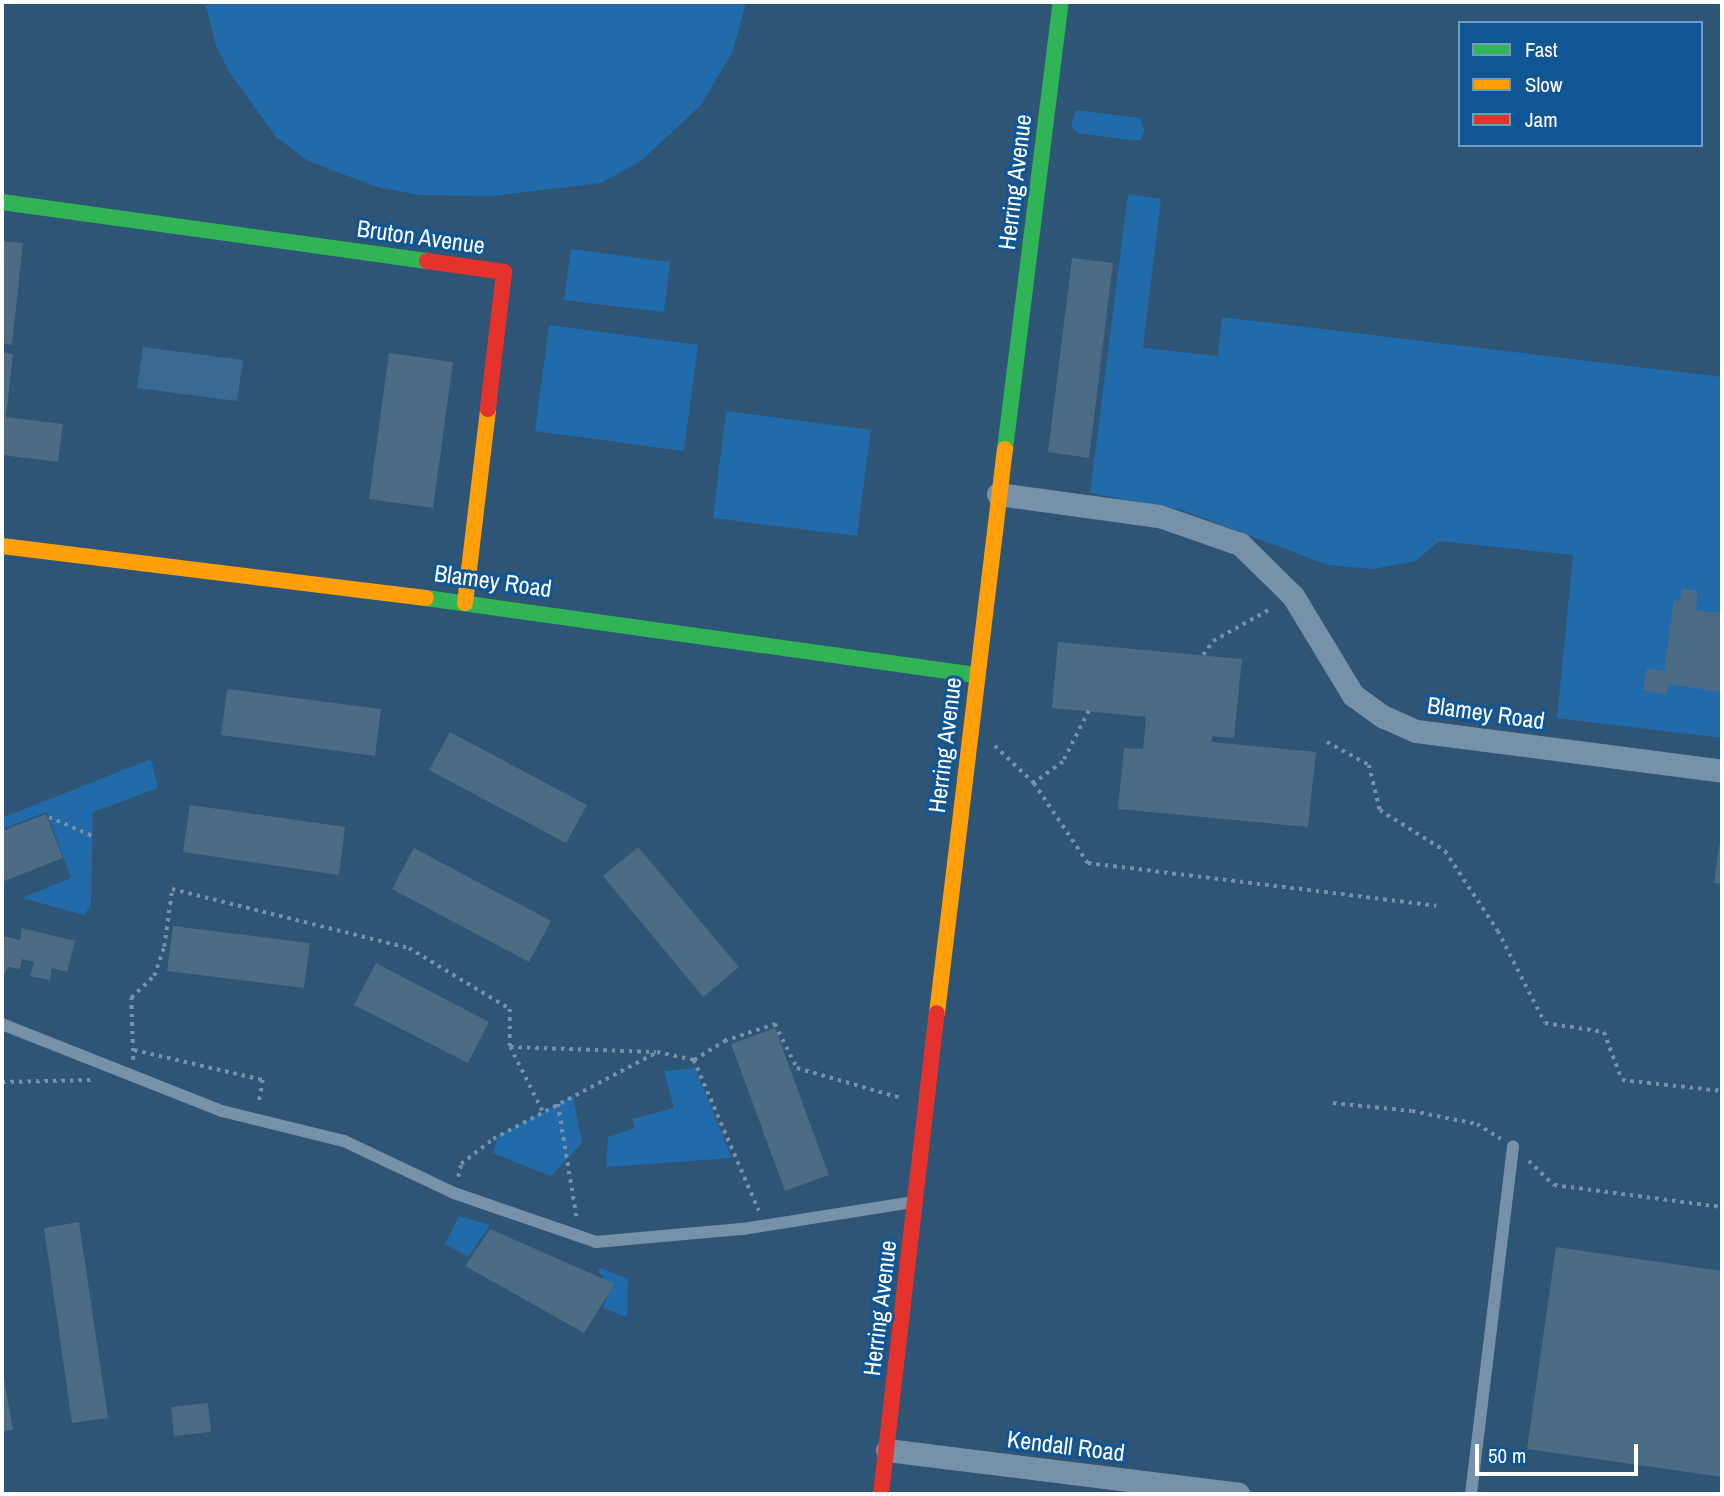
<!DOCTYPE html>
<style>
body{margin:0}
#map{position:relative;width:1724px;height:1496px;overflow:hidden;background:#2e5476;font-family:"Archivo Narrow",sans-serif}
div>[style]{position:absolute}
.green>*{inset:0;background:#216baa}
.water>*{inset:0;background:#396a96}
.building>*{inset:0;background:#4c6b85}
.path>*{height:3.5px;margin-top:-1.75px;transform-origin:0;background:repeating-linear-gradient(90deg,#7791a9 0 3.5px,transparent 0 8.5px)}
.lane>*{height:12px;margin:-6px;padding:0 6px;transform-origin:6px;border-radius:6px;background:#7791a9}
.street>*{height:23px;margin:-11.5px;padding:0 11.5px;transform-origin:11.5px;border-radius:11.5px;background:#7791a9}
.fast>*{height:16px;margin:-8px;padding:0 8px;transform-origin:8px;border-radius:8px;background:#30b455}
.slow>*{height:16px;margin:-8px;padding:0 8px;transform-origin:8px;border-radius:8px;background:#ff9f0a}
.jam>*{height:16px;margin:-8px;padding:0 8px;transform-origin:8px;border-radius:8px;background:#e5322d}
span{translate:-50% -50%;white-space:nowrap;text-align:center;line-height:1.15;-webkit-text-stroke:6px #105694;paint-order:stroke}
.street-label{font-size:24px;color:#fff}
.frame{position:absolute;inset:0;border:4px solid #fff;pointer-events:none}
.legend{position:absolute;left:1458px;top:21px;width:245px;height:126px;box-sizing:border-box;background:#105694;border:2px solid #709abf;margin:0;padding:9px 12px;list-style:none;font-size:21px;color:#fff}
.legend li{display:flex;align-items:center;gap:14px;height:35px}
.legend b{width:35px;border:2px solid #709abf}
.scale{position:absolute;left:1475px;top:1444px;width:163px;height:32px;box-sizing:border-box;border:4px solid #fff;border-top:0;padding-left:9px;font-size:21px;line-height:24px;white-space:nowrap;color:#fff;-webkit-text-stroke:5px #105694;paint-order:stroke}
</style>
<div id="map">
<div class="green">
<div style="clip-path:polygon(205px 2px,746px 2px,733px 51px,701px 105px,641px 161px,601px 183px,494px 196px,419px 195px,377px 187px,308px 161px,276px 137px,230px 73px,216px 46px)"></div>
<div style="clip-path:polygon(1076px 110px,1140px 118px,1145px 131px,1140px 140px,1129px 140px,1078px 133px,1071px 126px)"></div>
<div style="clip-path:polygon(1128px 194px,1161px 199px,1143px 348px,1218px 356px,1222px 317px,1722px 377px,1722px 738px,1557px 718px,1573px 555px,1439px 541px,1416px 561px,1373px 569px,1328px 565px,1182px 510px,1090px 493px)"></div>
<div style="clip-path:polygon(571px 249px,670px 262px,664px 312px,564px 300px)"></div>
<div style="clip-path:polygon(549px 325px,698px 345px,684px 451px,535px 431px)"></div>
<div style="clip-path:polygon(726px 411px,871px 430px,857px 536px,713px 518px)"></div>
<div style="clip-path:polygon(151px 759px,158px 788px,93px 812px,91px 905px,84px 915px,22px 898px,71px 878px,47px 812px,2px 829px,2px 818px)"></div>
<div style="clip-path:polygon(695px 1068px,732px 1158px,606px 1167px,608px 1137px,635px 1128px,632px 1119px,674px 1108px,664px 1071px)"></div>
<div style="clip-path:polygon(573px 1096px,582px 1143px,551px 1176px,493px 1153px,498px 1136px)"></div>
<div style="clip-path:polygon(459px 1216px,490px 1225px,468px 1257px,445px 1244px)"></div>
<div style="clip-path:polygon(600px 1268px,628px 1279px,627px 1317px,603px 1308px,609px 1293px,596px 1285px,604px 1277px,598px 1272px)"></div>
</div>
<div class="water">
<div style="clip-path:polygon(143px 347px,243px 360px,237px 401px,137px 388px)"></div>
</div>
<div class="building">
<div style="clip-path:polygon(2px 241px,23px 243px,12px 345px,2px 343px)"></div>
<div style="clip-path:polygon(1072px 258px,1113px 263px,1089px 458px,1048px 452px)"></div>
<div style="clip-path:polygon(2px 352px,13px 354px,6px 417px,63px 424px,58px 462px,2px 455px)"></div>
<div style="clip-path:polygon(389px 353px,453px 362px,433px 508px,369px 499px)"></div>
<div style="clip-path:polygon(1682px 589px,1698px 591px,1696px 610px,1722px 613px,1721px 692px,1668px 684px,1667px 694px,1643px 690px,1647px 668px,1664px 671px,1674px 600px,1680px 601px)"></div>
<div style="clip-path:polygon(1058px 642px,1242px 659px,1234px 738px,1212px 736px,1212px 742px,1316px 752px,1308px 827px,1118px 809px,1124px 748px,1143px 749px,1146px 717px,1052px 708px)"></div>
<div style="clip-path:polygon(227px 689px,381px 709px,375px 756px,221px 735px)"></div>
<div style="clip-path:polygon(450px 732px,587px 805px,566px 843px,429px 770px)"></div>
<div style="clip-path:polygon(190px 805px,345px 827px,339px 875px,183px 852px)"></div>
<div style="clip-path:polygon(46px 814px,63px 858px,2px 882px,2px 831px)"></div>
<div style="clip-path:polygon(1721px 833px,1722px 833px,1722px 884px,1714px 883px)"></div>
<div style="clip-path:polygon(638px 847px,739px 967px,703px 997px,603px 876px)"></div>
<div style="clip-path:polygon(414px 848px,551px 921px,529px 962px,392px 889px)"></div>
<div style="clip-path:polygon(173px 926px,310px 943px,304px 988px,167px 971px)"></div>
<div style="clip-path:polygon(22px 928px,75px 941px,67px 972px,52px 968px,50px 980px,30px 976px,34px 962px,22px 959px,20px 969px,8px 967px,2px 979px,2px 936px,20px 940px)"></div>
<div style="clip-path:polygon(376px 963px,489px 1022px,468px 1063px,354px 1005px)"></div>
<div style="clip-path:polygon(775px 1028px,829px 1175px,785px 1191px,731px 1044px)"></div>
<div style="clip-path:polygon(79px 1222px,108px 1418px,72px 1423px,44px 1228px)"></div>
<div style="clip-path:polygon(490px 1229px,615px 1284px,584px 1333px,465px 1266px)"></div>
<div style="clip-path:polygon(1556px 1247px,1722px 1271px,1722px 1477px,1527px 1449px)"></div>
<div style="clip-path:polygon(2px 1367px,13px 1430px,2px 1431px)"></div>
<div style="clip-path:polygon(208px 1403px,211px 1432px,174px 1436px,171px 1407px)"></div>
</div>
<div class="path">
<div style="left:1203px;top:655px;width:17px;rotate:-54deg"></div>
<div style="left:1213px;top:641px;width:68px;rotate:-29.2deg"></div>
<div style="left:1089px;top:711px;width:57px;rotate:117deg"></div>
<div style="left:1063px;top:762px;width:36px;rotate:144deg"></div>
<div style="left:1034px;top:783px;width:97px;rotate:56deg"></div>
<div style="left:1088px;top:863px;width:351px;rotate:7deg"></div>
<div style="left:1327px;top:742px;width:48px;rotate:28.7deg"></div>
<div style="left:1369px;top:765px;width:46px;rotate:76.3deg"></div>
<div style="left:1380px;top:810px;width:77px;rotate:32.2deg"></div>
<div style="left:1445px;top:851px;width:96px;rotate:56.5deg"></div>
<div style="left:1498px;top:931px;width:103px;rotate:62.9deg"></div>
<div style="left:1545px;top:1023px;width:60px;rotate:8.7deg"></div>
<div style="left:1604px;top:1032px;width:51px;rotate:69.4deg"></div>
<div style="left:1622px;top:1080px;width:101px;rotate:6.3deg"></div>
<div style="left:995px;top:746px;width:54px;rotate:43.5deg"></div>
<div style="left:49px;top:817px;width:48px;rotate:23.4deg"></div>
<div style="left:134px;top:1050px;width:132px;rotate:13.1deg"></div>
<div style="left:263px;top:1080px;width:22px;rotate:100deg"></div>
<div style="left:133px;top:1060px;width:62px;rotate:-91.8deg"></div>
<div style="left:131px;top:998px;width:32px;rotate:-44deg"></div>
<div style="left:154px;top:976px;width:31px;rotate:-71deg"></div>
<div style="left:164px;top:947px;width:59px;rotate:-82.1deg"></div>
<div style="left:172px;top:889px;width:244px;rotate:14deg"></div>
<div style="left:409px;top:948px;width:118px;rotate:31.1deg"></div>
<div style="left:510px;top:1009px;width:38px;rotate:90deg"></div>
<div style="left:694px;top:1060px;width:164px;rotate:66.7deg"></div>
<div style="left:2px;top:1082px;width:92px;rotate:-1.2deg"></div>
<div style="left:1333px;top:1103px;width:79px;rotate:5.8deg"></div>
<div style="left:1412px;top:1111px;width:66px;rotate:11.3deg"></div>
<div style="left:1477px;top:1124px;width:28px;rotate:32deg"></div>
<div style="left:558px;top:1104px;width:117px;rotate:80.6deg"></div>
<div style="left:542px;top:1111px;width:72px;rotate:-116.6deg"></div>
<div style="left:510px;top:1047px;width:146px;rotate:2deg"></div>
<div style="left:1529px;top:1161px;width:35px;rotate:44deg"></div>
<div style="left:1554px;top:1185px;width:169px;rotate:7.5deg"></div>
<div style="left:458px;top:1177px;width:13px;rotate:-77deg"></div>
<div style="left:461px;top:1164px;width:41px;rotate:-38deg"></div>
<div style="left:493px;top:1139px;width:186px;rotate:-27.9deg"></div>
<div style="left:657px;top:1052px;width:38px;rotate:12deg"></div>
<div style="left:694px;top:1060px;width:36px;rotate:-32deg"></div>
<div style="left:724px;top:1041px;width:54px;rotate:-18.4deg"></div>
<div style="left:775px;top:1024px;width:49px;rotate:63.4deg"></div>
<div style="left:797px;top:1068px;width:108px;rotate:16.1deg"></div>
</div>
<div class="lane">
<div style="left:2px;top:1024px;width:237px;rotate:21.6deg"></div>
<div style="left:222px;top:1111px;width:126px;rotate:13.8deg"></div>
<div style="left:344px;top:1141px;width:122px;rotate:25.3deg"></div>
<div style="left:454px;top:1193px;width:150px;rotate:19deg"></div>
<div style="left:596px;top:1242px;width:148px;rotate:-5.1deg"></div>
<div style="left:743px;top:1229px;width:173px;rotate:-9deg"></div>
<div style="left:1471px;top:1494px;width:350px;rotate:-83.1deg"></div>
</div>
<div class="street">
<div style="left:998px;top:494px;width:162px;rotate:7.8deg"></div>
<div style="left:1159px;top:516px;width:86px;rotate:19.1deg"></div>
<div style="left:1240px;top:544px;width:74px;rotate:44.5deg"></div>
<div style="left:1293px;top:596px;width:116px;rotate:58.8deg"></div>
<div style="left:1353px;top:695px;width:36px;rotate:36deg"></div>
<div style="left:1382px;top:716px;width:37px;rotate:24deg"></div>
<div style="left:1416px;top:731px;width:309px;rotate:7.4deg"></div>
<div style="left:887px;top:1450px;width:354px;rotate:7.1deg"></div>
</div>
<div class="fast">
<div style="left:2px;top:202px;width:429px;rotate:7.9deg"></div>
<div style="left:1005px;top:449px;width:450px;rotate:-82.9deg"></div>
<div style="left:426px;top:598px;width:555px;rotate:7.97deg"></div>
</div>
<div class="slow">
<div style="left:2px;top:546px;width:427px;rotate:7deg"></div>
<div style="left:465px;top:603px;width:195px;rotate:-83.2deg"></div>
<div style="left:937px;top:1013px;width:568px;rotate:-83.13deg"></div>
</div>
<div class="jam">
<div style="left:427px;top:261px;width:78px;rotate:8.1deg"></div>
<div style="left:504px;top:272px;width:138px;rotate:96.7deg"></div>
<div style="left:881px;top:1494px;width:484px;rotate:-83.4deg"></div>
</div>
<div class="street-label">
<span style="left:1015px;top:182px;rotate:-83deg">Herring Avenue</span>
<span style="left:421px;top:237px;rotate:8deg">Bruton Avenue</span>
<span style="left:493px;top:581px;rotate:8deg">Blamey Road</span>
<span style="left:1486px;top:713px;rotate:8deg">Blamey Road</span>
<span style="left:945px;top:745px;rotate:-83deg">Herring Avenue</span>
<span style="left:880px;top:1308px;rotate:-83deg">Herring Avenue</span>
<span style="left:1066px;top:1446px;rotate:7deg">Kendall Road</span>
</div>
<div class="frame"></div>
<ul class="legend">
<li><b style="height:9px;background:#30b455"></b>Fast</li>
<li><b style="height:9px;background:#ff9f0a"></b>Slow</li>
<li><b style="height:9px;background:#e5322d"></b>Jam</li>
</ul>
<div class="scale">50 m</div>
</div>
